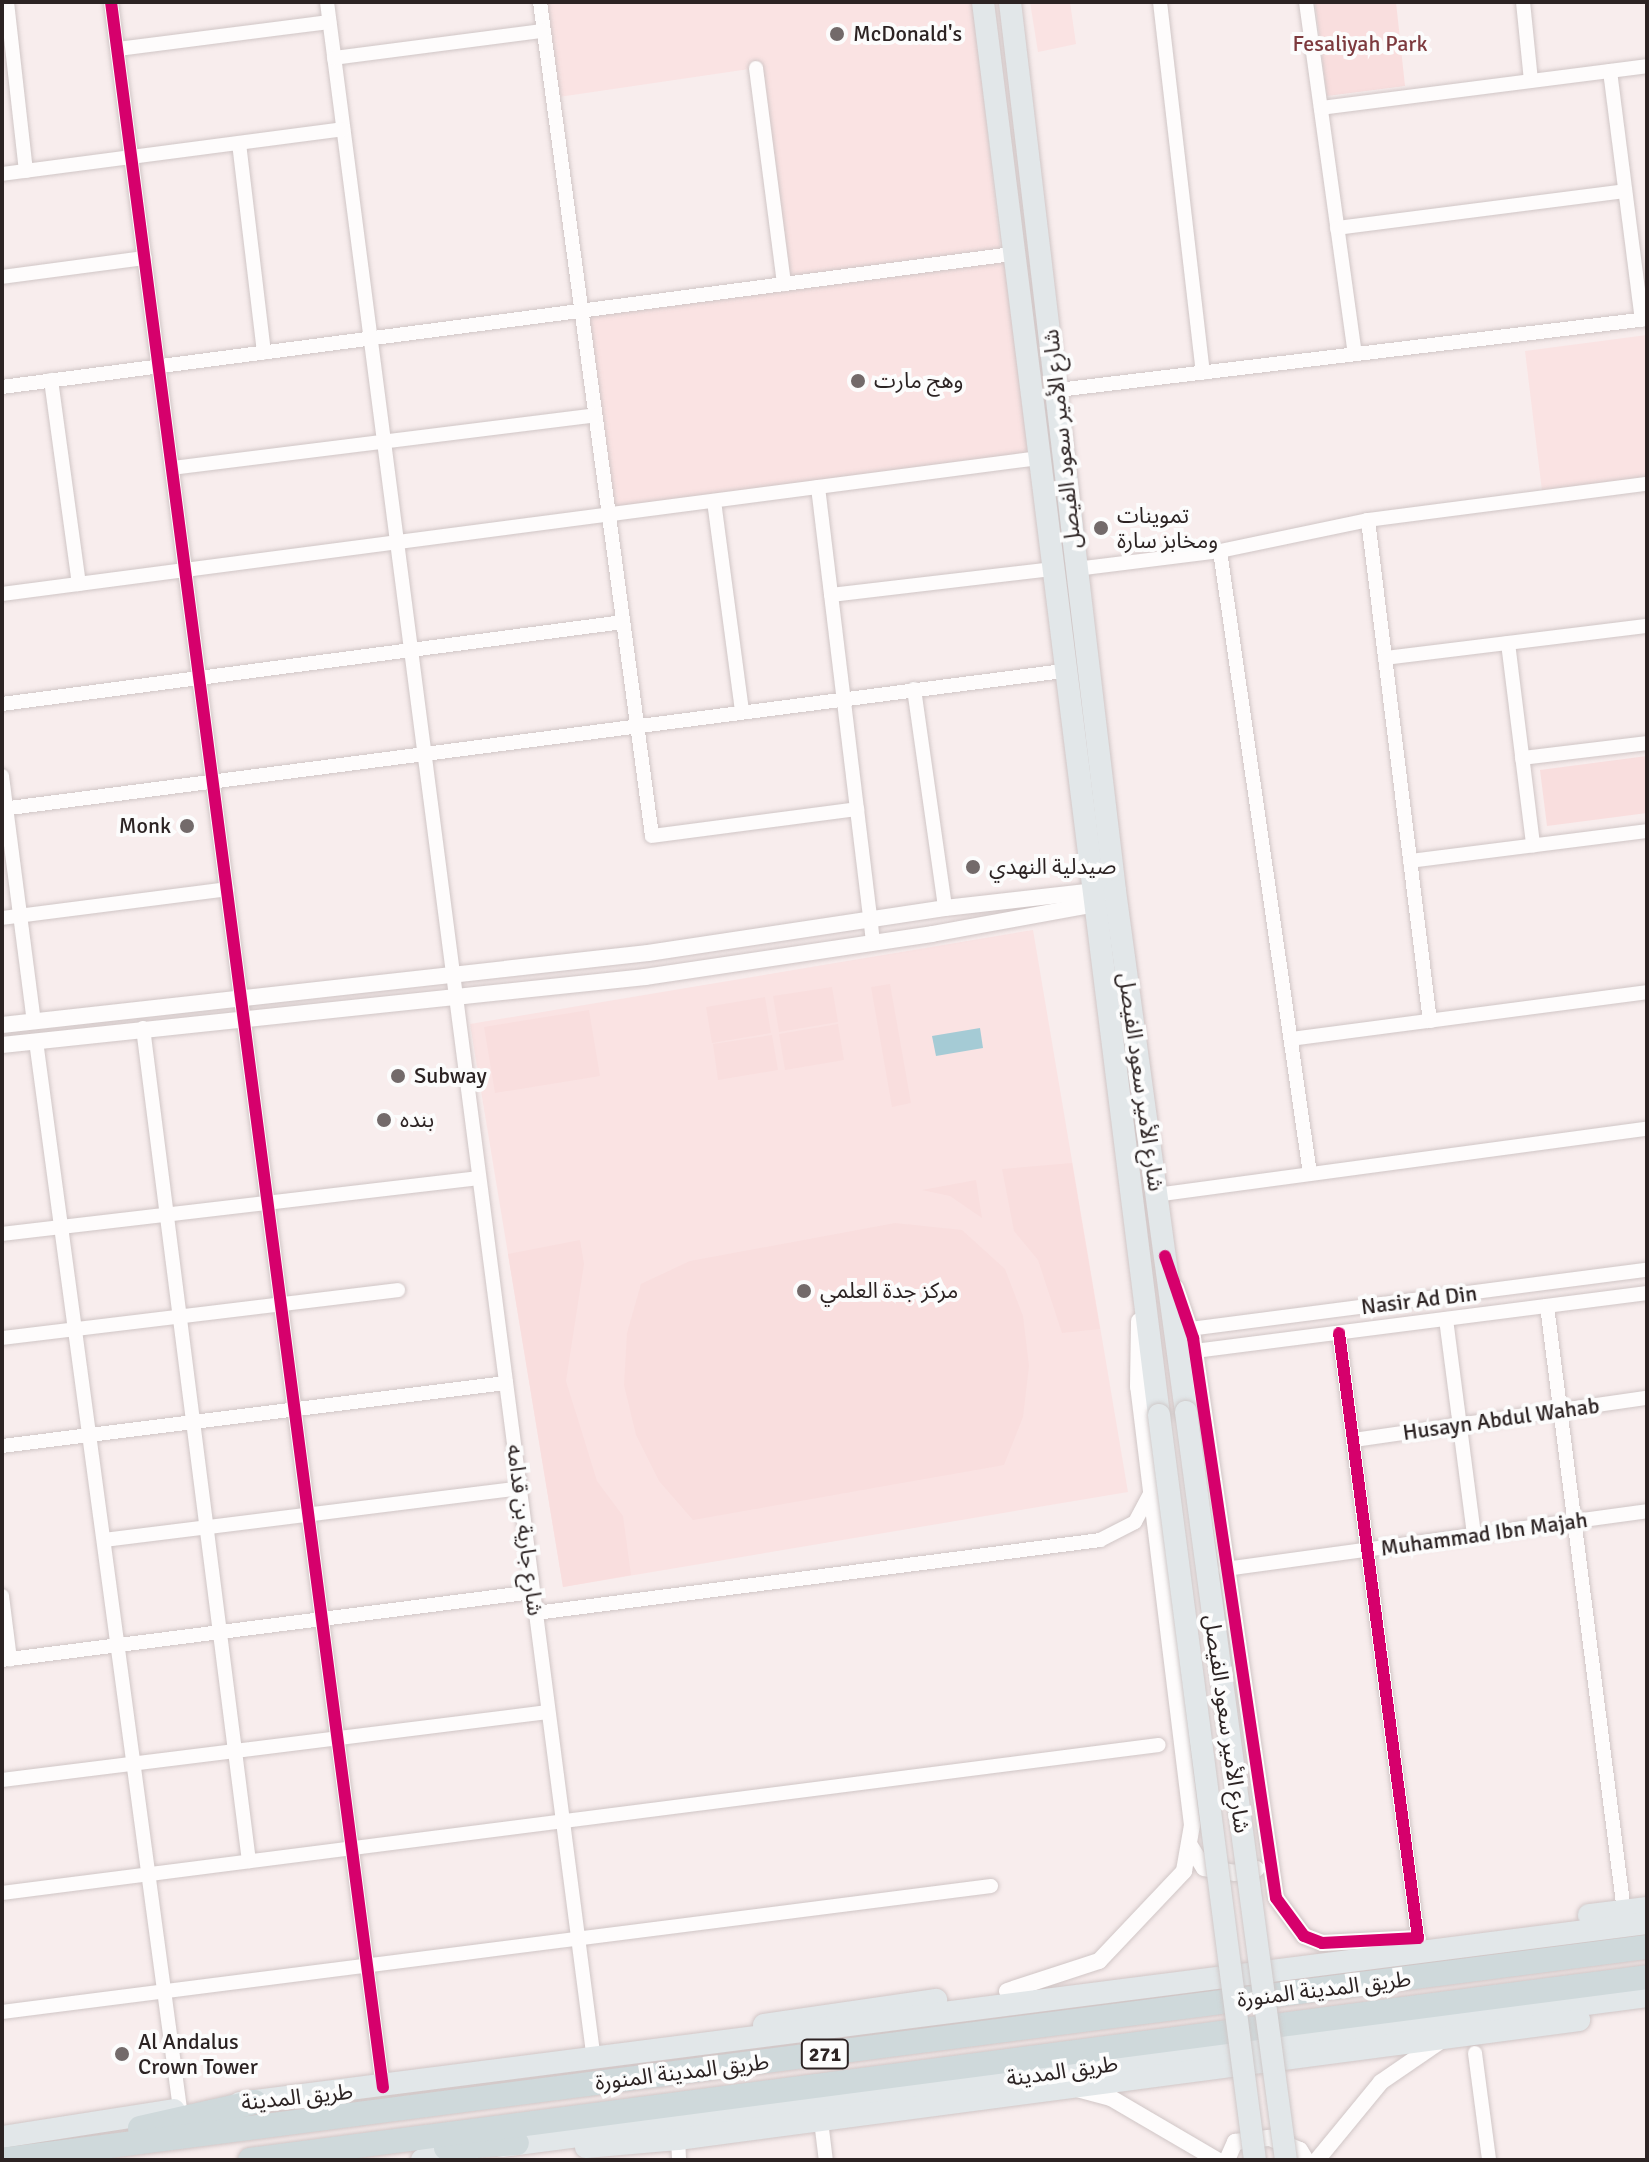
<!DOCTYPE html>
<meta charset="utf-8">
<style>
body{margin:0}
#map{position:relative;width:1649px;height:2162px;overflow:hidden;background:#f8eded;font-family:Signika,"Noto Sans Arabic",sans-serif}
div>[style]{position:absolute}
.built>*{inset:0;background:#fae3e3}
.green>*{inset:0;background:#f9dede}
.water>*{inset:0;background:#a5cbd5}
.roads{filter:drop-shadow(0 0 2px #d0c6c6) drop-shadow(0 0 2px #d0c6c6)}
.minor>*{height:14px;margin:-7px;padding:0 7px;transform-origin:7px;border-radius:7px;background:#fefcfc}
.tertiary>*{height:16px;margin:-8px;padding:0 8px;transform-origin:8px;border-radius:8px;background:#fefcfc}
.primary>*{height:22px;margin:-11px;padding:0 11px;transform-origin:11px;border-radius:11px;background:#e2e7e9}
.motorway>*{height:24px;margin:-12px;padding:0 12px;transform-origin:12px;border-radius:12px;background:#cfd9db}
.bridges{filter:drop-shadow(0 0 2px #cec8c8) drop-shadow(0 0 2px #cec8c8)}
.primary-bridge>*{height:22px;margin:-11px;padding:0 11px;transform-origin:11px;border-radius:11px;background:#e2e7e9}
.cycleway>*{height:12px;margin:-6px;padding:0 6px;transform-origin:6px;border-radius:6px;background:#d6006c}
.dots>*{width:22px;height:22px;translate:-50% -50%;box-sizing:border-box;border:4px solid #fcfcfc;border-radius:50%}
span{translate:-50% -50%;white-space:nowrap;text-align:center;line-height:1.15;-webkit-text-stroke:8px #fcfcfc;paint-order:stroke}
.shield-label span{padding:2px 6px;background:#fcfcfc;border:2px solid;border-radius:6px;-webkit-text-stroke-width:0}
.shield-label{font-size:20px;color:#2c2323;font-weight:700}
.poi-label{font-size:22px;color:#2c2323}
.left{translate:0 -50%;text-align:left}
.right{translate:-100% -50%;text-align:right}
.park-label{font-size:22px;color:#7d3a3e}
.street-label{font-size:22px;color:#2c2323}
.frame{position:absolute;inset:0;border:4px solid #2c2323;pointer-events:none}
</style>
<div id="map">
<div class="built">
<div style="clip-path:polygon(543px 2px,973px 2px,1001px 255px,1012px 254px,1039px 458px,608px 515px,581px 311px,784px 284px,756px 68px,552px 98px)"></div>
<div style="clip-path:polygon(1030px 2px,1070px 2px,1076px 44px,1038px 52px)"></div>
<div style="clip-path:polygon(1647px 335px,1647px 477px,1542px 491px,1525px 351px)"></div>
<div style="clip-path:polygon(1033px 930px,1128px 1492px,563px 1587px,470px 1024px)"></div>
</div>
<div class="green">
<div style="clip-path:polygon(1315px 2px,1396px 2px,1405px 86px,1327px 96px)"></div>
<div style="clip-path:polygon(1647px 756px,1647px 813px,1547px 826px,1540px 770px)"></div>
<div style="clip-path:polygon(890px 984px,911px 1103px,892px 1107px,871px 987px)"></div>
<div style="clip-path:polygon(832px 987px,838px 1022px,779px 1032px,773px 996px)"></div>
<div style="clip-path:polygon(765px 997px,771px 1033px,712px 1043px,706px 1007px)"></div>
<div style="clip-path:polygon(589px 1010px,600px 1076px,495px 1093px,484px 1027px)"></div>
<div style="clip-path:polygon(838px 1024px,844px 1060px,785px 1070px,779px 1034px)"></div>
<div style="clip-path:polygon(772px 1035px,778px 1070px,718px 1080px,713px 1044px)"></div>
<div style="clip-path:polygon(1072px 1163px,1100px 1329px,1062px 1333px,1038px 1260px,1014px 1231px,1002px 1169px)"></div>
<div style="clip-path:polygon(976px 1180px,982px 1218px,950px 1196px,922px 1190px)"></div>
<div style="clip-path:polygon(895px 1223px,962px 1230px,1005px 1269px,1023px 1316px,1029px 1366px,1023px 1417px,1004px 1465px,693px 1520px,659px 1481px,636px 1435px,624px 1385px,627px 1333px,641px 1284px,690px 1261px)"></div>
<div style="clip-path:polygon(580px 1240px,584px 1264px,566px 1381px,597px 1481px,623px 1516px,631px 1575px,563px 1587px,508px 1254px)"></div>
</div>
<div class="water">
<div style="clip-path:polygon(980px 1028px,983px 1048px,936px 1056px,932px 1036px)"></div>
</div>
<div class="roads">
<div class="minor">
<div style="left:7px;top:2px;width:170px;rotate:83.6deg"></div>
<div style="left:111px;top:2px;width:2103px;rotate:82.57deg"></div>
<div style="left:327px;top:2px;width:2076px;rotate:82.61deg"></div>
<div style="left:540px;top:2px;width:841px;rotate:82.35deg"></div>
<div style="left:652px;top:836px;width:207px;rotate:-7.5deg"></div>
<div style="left:1160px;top:2px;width:373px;rotate:83.4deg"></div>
<div style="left:1306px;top:2px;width:355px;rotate:82.1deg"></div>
<div style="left:1523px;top:2px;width:79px;rotate:84.2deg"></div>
<div style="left:118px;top:49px;width:213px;rotate:-7.3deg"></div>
<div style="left:334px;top:58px;width:211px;rotate:-7.4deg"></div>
<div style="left:756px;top:68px;width:218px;rotate:82.6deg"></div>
<div style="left:1610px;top:71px;width:251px;rotate:82.7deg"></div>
<div style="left:1321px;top:108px;width:329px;rotate:-7.3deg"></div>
<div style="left:239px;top:143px;width:211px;rotate:83.2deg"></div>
<div style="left:2px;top:174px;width:344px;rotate:-7.5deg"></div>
<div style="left:1337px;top:228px;width:289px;rotate:-7.3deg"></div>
<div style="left:2px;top:277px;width:144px;rotate:-7.6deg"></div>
<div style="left:51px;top:380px;width:206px;rotate:82.2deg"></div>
<div style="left:2px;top:387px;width:1019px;rotate:-7.5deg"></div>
<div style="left:1058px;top:390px;width:593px;rotate:-6.87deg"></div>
<div style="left:172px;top:468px;width:426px;rotate:-7.1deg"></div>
<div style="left:818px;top:487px;width:458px;rotate:83.1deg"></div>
<div style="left:714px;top:501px;width:213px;rotate:82.4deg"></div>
<div style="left:1368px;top:520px;width:505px;rotate:82.95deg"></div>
<div style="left:1220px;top:551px;width:629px;rotate:81.78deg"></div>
<div style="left:1076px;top:569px;width:145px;rotate:-7.1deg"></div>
<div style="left:1220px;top:551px;width:151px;rotate:-11.8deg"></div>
<div style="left:1368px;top:520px;width:281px;rotate:-7.4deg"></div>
<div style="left:2px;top:594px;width:1046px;rotate:-7.47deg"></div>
<div style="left:831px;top:595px;width:222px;rotate:-6.7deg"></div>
<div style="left:1508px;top:643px;width:204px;rotate:82.9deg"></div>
<div style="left:1385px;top:658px;width:264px;rotate:-7deg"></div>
<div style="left:914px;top:689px;width:221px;rotate:81.9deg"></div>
<div style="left:2px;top:704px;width:626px;rotate:-7.52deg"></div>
<div style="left:1522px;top:758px;width:126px;rotate:-6.8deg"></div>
<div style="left:2px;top:776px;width:247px;rotate:82.6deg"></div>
<div style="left:2px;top:809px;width:1070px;rotate:-7.41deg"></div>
<div style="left:1410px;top:861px;width:239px;rotate:-7.2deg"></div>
<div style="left:2px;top:918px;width:227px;rotate:-7.3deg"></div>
<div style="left:143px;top:1028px;width:840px;rotate:82.75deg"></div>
<div style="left:1291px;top:1039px;width:359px;rotate:-7.5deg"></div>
<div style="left:36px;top:1041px;width:1078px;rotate:82.32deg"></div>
<div style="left:1156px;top:1195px;width:495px;rotate:-7.7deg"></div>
<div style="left:2px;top:1234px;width:480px;rotate:-6.7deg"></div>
<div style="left:1547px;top:1306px;width:610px;rotate:82.75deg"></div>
<div style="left:1446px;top:1319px;width:218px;rotate:82.6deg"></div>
<div style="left:1190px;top:1329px;width:461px;rotate:-7.4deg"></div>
<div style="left:1339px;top:1333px;width:610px;rotate:82.56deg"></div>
<div style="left:2px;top:1338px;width:399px;rotate:-6.9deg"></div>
<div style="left:1195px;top:1351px;width:456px;rotate:-7.3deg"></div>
<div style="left:1354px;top:1440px;width:296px;rotate:-8.2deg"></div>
<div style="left:2px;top:1446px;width:508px;rotate:-7.13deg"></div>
<div style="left:104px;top:1540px;width:418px;rotate:-7.1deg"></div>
<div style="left:1225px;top:1569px;width:426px;rotate:-7.8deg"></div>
<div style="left:2px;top:1596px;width:64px;rotate:82.8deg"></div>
<div style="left:536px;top:1613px;width:569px;rotate:-7.37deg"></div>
<div style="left:1100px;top:1540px;width:39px;rotate:-27deg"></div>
<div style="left:1135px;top:1522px;width:34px;rotate:-62deg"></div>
<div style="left:2px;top:1660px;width:535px;rotate:-7.3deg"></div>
<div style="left:2px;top:1780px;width:550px;rotate:-7.1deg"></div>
<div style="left:2px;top:1893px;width:1166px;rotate:-7.29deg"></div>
<div style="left:2px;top:2012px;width:997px;rotate:-7.26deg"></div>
<div style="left:1475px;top:2053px;width:108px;rotate:82.5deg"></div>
<div style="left:821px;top:2121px;width:39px;rotate:83deg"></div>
<div style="left:678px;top:2139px;width:21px;rotate:87deg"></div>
</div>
<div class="tertiary">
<div style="left:2px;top:1025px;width:650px;rotate:-6.36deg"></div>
<div style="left:648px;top:953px;width:300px;rotate:-8.6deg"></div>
<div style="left:945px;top:908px;width:158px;rotate:-6.5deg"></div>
<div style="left:2px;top:1045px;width:647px;rotate:-6.04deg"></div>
<div style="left:645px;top:977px;width:290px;rotate:-8.5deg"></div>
<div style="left:932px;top:934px;width:166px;rotate:-10.4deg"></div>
<div style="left:1095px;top:904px;width:11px;rotate:-34deg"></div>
<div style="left:1176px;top:1288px;width:53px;rotate:71.2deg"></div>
<div style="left:1193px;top:1338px;width:566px;rotate:81.57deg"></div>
<div style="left:1276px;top:1898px;width:47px;rotate:53.6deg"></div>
<div style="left:1304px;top:1936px;width:19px;rotate:21deg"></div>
<div style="left:1322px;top:1943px;width:96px;rotate:-3deg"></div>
<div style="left:1189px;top:1844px;width:28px;rotate:58deg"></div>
<div style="left:1204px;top:1868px;width:30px;rotate:9deg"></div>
<div style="left:1234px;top:1873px;width:23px;rotate:-10deg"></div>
<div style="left:1007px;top:1991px;width:97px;rotate:-18.1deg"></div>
<div style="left:1099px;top:1961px;width:124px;rotate:-46.6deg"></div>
<div style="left:1184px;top:1871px;width:47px;rotate:-80.1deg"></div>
<div style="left:1192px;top:1825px;width:441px;rotate:-97deg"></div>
<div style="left:1138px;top:1387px;width:66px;rotate:-89.1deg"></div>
<div style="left:1077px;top:2089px;width:35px;rotate:15deg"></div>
<div style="left:1111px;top:2098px;width:123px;rotate:30.3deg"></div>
<div style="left:1227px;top:2160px;width:20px;rotate:-66deg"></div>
<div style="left:1235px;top:2142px;width:35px;rotate:-7deg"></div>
<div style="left:1270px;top:2138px;width:32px;rotate:22deg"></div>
<div style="left:1300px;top:2150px;width:12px;rotate:59deg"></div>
<div style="left:1317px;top:2160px;width:101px;rotate:-50.6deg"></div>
<div style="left:1381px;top:2082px;width:69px;rotate:-34.4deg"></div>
</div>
<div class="primary">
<div style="left:983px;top:2px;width:1424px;rotate:82.9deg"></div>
<div style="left:1010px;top:2px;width:895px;rotate:83.26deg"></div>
<div style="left:1115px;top:891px;width:526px;rotate:82.24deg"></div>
<div style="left:1589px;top:1915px;width:58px;rotate:-6.9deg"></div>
<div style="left:764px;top:2025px;width:174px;rotate:-8.3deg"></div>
<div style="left:240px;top:2103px;width:1418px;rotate:-7.29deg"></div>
<div style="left:2px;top:2137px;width:174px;rotate:-8.9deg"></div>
<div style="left:502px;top:2146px;width:1155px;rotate:-7.46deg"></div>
<div style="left:586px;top:2147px;width:92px;rotate:-5deg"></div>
<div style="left:678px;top:2139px;width:909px;rotate:-7.52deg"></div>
<div style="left:422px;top:2160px;width:47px;rotate:-9.9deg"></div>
</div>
<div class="motorway">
<div style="left:140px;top:2128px;width:118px;rotate:-12.7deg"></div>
<div style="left:446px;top:2148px;width:71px;rotate:-4deg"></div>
<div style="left:2px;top:2160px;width:1659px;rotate:-7.38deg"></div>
<div style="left:250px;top:2160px;width:1409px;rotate:-7.46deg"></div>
</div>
</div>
<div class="bridges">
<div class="primary-bridge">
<div style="left:1186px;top:1412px;width:755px;rotate:82.39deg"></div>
<div style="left:1159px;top:1415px;width:751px;rotate:82.66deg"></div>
</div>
</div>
<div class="cycleway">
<div style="left:111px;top:2px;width:2103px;rotate:82.57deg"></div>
<div style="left:1165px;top:1256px;width:87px;rotate:71.1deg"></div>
<div style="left:1193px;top:1338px;width:566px;rotate:81.57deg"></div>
<div style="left:1276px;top:1898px;width:47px;rotate:53.6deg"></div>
<div style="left:1304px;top:1936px;width:19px;rotate:21deg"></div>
<div style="left:1322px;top:1943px;width:96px;rotate:-3deg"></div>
<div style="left:1418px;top:1938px;width:610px;rotate:-97.44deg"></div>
</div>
<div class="dots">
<div style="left:837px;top:34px;background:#736a6a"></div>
<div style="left:858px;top:381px;background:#736a6a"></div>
<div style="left:1101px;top:528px;background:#736a6a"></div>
<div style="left:187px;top:826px;background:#736a6a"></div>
<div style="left:973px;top:867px;background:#736a6a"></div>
<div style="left:398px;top:1076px;background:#736a6a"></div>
<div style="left:384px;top:1120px;background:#736a6a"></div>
<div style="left:804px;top:1291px;background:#736a6a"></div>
<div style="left:122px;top:2054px;background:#736a6a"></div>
</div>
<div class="shield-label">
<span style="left:825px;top:2054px">271</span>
</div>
<div class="poi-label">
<span class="left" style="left:853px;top:34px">McDonald's</span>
<span class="left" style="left:874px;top:381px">وهج مارت</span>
<span class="left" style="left:1117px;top:528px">تموينات<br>ومخابز سارة</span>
<span class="right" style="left:171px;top:826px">Monk</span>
<span class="left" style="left:989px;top:867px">صيدلية النهدي</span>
<span class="left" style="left:414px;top:1076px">Subway</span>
<span class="left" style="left:400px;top:1120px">بنده</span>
<span class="left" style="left:820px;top:1291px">مركز جدة العلمي</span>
<span class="left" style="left:138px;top:2054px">Al Andalus<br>Crown Tower</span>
</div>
<div class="park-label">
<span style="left:1360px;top:44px">Fesaliyah Park</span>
</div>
<div class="street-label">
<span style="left:1062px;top:439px;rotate:-96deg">شارع الأمير سعود الفيصل</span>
<span style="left:1141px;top:1082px;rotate:82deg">شارع الأمير سعود الفيصل</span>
<span style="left:1419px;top:1300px;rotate:-7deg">Nasir Ad Din</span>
<span style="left:1501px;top:1419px;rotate:-8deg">Husayn Abdul Wahab</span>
<span style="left:525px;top:1530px;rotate:83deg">شارع جارية بن قدامه</span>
<span style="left:1484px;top:1534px;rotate:-8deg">Muhammad Ibn Majah</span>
<span style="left:1227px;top:1724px;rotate:82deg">شارع الأمير سعود الفيصل</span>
<span style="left:1324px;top:1989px;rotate:-7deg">طريق المدينة المنورة</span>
<span style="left:1062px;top:2071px;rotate:-8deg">طريق المدينة</span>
<span style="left:682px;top:2072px;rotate:-7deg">طريق المدينة المنورة</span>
<span style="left:297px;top:2097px;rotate:-6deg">طريق المدينة</span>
</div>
<div class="frame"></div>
</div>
